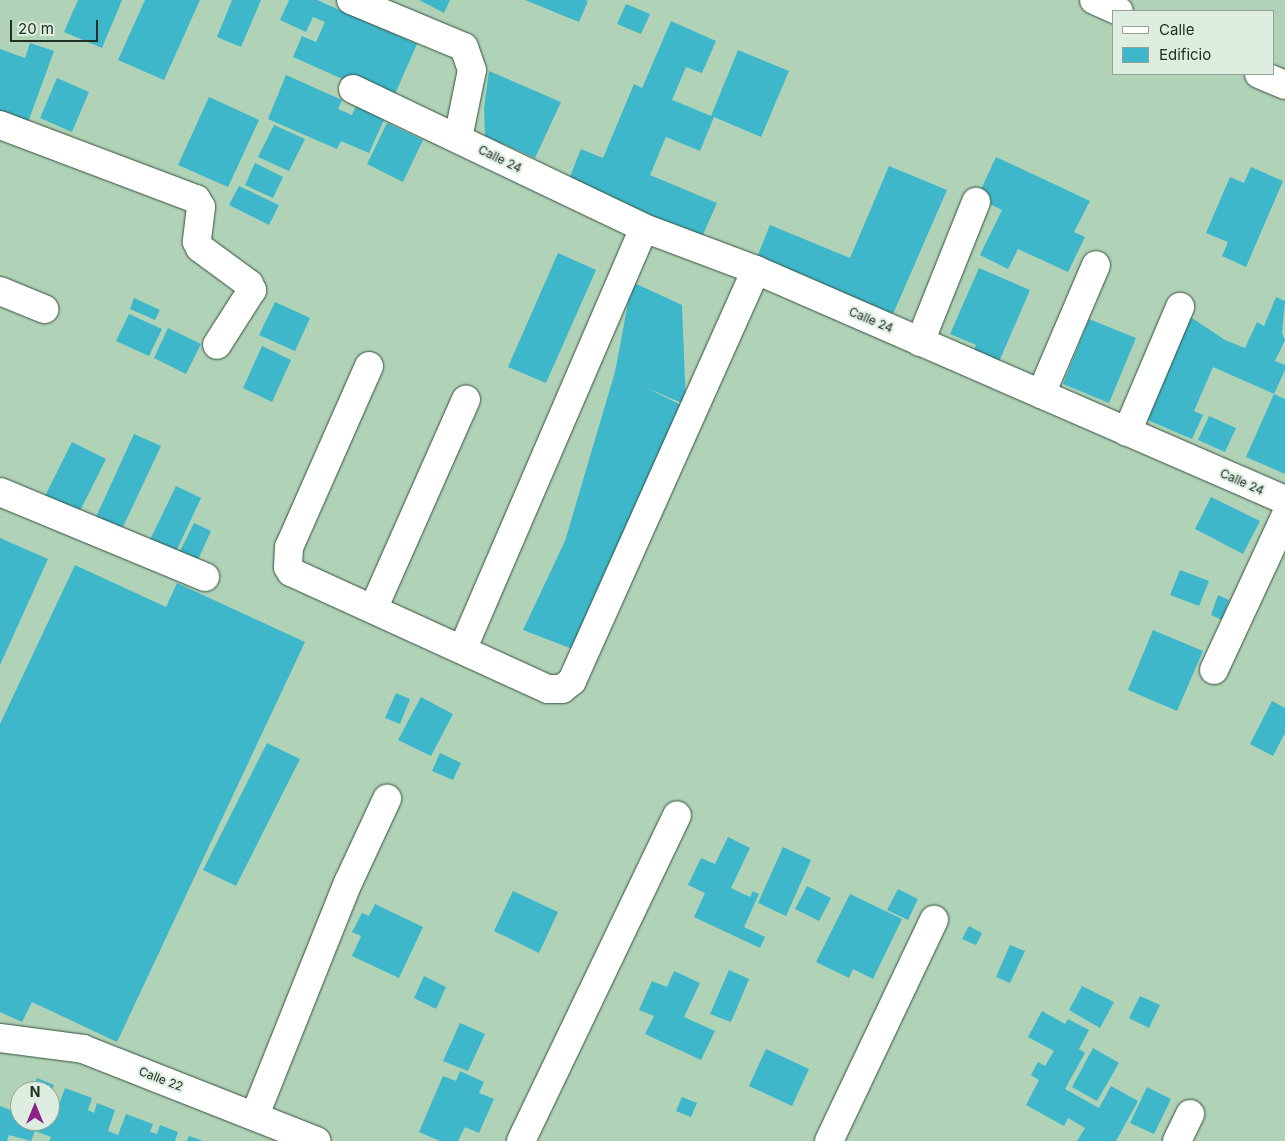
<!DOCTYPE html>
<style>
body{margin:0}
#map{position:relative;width:1285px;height:1141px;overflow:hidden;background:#b0d2b7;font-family:Inter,sans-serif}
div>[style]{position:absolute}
.building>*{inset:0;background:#3fb7cb}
.roads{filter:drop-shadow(0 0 1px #33503a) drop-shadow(0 0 1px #33503a)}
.minor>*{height:28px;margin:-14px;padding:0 14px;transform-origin:14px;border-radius:14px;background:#fff}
span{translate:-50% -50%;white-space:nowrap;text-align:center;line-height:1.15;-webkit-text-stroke:4px #ddeee0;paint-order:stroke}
.street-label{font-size:12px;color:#222f25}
.legend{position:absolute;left:1112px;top:10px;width:162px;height:65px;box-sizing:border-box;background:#ddeee0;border:1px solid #92a295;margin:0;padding:6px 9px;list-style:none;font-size:15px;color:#222f25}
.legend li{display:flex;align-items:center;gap:10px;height:25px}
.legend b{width:25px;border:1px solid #92a295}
.north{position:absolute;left:10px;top:1081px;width:50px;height:50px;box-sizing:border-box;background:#ddeee0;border:1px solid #92a295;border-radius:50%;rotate:0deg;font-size:14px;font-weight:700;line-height:20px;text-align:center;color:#222f25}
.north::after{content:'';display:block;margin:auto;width:18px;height:22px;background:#8e2286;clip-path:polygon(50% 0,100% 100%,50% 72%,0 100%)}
.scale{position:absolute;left:10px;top:20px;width:88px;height:22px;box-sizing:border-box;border:2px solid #222f25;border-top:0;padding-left:6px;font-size:15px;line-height:18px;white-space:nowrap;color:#222f25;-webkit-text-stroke:4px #ddeee0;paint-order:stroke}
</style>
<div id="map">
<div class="building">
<div style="clip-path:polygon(78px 0,122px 0,102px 48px,64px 32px)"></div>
<div style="clip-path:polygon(145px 0,200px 0,164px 80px,118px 60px)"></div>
<div style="clip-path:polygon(232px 0,261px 0,241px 47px,217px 37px)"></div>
<div style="clip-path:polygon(289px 0,317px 0,417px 44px,392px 101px,293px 57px,302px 36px,316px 42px,325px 22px,313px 17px,306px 32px,280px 20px)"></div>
<div style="clip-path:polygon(419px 0,450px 0,444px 13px)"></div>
<div style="clip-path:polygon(525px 0,585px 0,588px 1px,579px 22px)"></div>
<div style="clip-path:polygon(626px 4px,650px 14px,641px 34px,617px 24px)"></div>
<div style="clip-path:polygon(671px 21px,716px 41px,702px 73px,686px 67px,672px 100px,680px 103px,711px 116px,738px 50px,789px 71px,761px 137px,714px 117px,700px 151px,666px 137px,650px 175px,717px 203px,701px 239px,567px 184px,581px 149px,603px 158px,634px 84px,642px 88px)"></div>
<div style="clip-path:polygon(30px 43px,54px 51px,27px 125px,0 115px,0 49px,25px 58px)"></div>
<div style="clip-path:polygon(489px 71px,561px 102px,535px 158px,485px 136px,484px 108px)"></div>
<div style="clip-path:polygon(286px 75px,342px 100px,338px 109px,352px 115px,358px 101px,387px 113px,369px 153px,341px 141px,337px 149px,268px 119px)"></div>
<div style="clip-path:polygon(57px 78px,89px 92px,72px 132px,40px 118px)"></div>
<div style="clip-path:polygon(209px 97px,259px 120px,228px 187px,178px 165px)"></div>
<div style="clip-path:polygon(387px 123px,423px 140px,403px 182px,367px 164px)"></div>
<div style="clip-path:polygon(274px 125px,305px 139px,289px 171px,258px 157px)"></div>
<div style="clip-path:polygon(996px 157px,1090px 201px,1074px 232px,1085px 237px,1068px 272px,1018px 249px,1008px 269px,980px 255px,1002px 210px,977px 198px)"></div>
<div style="clip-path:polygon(255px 163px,283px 177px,273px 198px,245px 185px)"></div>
<div style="clip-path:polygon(889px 166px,947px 190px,893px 314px,757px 257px,770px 225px,850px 258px)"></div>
<div style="clip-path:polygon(1251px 167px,1283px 181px,1246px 267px,1222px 256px,1228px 242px,1206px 233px,1230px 177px,1244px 183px)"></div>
<div style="clip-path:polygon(239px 186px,279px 205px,269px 225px,229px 205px)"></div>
<div style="clip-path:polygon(558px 253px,596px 270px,546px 383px,508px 367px)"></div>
<div style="clip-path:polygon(979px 268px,1030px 290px,998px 364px,973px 353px,976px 345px,950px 334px)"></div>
<div style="clip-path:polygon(632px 282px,682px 305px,686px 405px,645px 387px,687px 408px,580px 652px,523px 630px,565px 541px,615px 372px)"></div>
<div style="clip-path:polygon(1276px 297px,1285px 301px,1282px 333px,1285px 340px,1275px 361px,1285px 365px,1285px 370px,1274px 394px,1213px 367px,1194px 411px,1203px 415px,1192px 439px,1138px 416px,1186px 314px,1225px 340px,1245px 348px,1257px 322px,1264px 326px)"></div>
<div style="clip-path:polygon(134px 298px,160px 310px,155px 320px,130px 309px)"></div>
<div style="clip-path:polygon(275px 302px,310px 318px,295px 351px,259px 335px)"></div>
<div style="clip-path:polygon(129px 314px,162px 329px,149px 356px,116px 341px)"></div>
<div style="clip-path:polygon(1089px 319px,1136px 338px,1109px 403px,1063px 384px)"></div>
<div style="clip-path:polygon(168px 328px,201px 344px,186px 374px,154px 358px)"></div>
<div style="clip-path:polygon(262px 346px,291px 360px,272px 402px,243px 388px)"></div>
<div style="clip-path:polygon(1274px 394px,1285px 399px,1285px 474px,1246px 457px)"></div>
<div style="clip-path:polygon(1209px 416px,1236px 428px,1225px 452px,1198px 440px)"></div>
<div style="clip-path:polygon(134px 434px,161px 446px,122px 529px,96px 517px)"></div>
<div style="clip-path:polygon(72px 442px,106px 459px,75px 521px,41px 504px)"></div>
<div style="clip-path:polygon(176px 486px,201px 498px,174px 556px,148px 544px)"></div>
<div style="clip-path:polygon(1211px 497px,1260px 521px,1243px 554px,1195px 529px)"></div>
<div style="clip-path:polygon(194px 523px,211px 531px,196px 564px,178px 555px)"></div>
<div style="clip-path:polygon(0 538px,48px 559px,0 665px)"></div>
<div style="clip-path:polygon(75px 565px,166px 607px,177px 583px,305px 642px,117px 1042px,32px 1002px,22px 1022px,0 1012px,0 724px)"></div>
<div style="clip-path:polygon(1180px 570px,1209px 581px,1199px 606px,1170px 595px)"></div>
<div style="clip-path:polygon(1218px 595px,1229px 600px,1222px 620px,1211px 615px)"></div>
<div style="clip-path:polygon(1153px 630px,1203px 651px,1177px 711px,1128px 690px)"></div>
<div style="clip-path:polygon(396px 693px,410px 699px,400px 724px,385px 718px)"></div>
<div style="clip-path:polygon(421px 697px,453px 714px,431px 756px,398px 740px)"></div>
<div style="clip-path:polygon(1272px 701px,1285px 708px,1285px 733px,1273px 756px,1250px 744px)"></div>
<div style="clip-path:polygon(267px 743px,300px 759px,236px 886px,203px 870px)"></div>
<div style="clip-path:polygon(440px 753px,461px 763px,453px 780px,432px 771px)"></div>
<div style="clip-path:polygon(728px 837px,750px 848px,731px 888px,750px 897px,753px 891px,759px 894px,744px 927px,765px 937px,760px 948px,694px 917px,705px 893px,688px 885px,701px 858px,715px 864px)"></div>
<div style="clip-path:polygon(783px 847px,811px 860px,786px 916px,758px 903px)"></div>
<div style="clip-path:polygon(807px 886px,831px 898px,819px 921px,795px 909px)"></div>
<div style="clip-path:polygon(898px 889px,918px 899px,908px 920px,887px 910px)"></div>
<div style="clip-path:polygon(513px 891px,558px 912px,539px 953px,494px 931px)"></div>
<div style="clip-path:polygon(850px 894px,902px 919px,873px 979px,853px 969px,849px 978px,816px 962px)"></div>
<div style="clip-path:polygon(375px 904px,423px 927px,399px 978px,352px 956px,361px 936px,352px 932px,362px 913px,369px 916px)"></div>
<div style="clip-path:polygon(969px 926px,982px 933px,976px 945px,962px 939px)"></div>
<div style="clip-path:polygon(1010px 945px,1025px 951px,1010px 983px,996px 977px)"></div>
<div style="clip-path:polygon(729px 970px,749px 979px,731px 1022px,710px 1014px)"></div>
<div style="clip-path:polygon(674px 971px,700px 983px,684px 1017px,715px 1031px,701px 1060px,645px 1034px,654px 1016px,639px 1010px,652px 981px,667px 987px)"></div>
<div style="clip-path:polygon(424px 976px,446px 987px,436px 1009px,414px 998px)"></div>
<div style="clip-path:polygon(1082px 986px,1114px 1002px,1100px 1028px,1069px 1010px)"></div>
<div style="clip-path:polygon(1140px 996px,1160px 1005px,1149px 1028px,1129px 1018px)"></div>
<div style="clip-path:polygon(1042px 1011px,1065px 1024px,1068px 1019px,1089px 1030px,1079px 1049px,1085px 1053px,1065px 1089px,1099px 1108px,1111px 1086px,1138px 1101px,1116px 1141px,1077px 1141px,1085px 1128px,1068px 1118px,1064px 1126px,1026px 1105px,1039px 1080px,1031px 1075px,1038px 1062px,1045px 1066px,1054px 1051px,1028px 1037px)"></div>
<div style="clip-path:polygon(460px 1023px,485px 1034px,468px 1071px,443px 1061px)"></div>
<div style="clip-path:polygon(1093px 1048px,1119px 1063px,1097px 1101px,1072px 1087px)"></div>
<div style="clip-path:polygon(766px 1049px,809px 1069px,792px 1106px,749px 1086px)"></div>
<div style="clip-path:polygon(460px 1071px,484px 1082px,479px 1093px,494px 1099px,479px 1133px,465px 1127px,458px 1141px,440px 1141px,419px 1132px,443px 1076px,456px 1081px)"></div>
<div style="clip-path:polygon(37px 1078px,54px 1085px,50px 1096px,50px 1091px,25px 1091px,27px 1085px,33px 1087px)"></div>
<div style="clip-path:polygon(1147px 1087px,1171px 1099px,1154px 1134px,1130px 1123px)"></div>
<div style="clip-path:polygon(65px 1088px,92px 1098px,88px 1110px,94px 1113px,97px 1103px,115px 1110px,108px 1131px,118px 1135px,126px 1114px,153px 1124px,150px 1132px,157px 1134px,160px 1125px,178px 1132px,175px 1141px,49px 1141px,51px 1137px,35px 1131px,31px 1141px,9px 1135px,7px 1141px,0 1141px,0 1106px,18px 1113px,20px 1107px,20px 1121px,50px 1121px,50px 1107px,57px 1110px)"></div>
<div style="clip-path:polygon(682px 1097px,697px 1103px,691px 1117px,676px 1111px)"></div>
<div style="clip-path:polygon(189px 1136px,203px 1141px,187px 1141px)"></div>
</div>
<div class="roads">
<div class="minor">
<div style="left:351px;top:0;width:122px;rotate:22.6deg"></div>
<div style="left:464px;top:47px;width:24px;rotate:71deg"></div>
<div style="left:472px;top:70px;width:69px;rotate:101.6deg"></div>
<div style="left:1094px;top:0;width:27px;rotate:24deg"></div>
<div style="left:1259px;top:74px;width:28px;rotate:23deg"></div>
<div style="left:353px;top:89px;width:322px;rotate:25.5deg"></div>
<div style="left:644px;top:228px;width:120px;rotate:20.6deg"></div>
<div style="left:756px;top:270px;width:577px;rotate:23.5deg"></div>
<div style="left:0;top:125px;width:210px;rotate:20.7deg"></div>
<div style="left:196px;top:199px;width:9px;rotate:58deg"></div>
<div style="left:201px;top:207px;width:35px;rotate:97deg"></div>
<div style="left:197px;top:242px;width:7px;rotate:63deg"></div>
<div style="left:200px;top:248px;width:61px;rotate:36.3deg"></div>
<div style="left:249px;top:284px;width:7px;rotate:63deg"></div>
<div style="left:252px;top:290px;width:65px;rotate:122.5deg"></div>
<div style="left:0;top:291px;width:48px;rotate:22.2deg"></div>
<div style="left:920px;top:342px;width:151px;rotate:-68.2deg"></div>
<div style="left:369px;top:366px;width:198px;rotate:113.8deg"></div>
<div style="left:289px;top:547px;width:20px;rotate:93deg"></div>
<div style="left:288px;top:567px;width:6px;rotate:59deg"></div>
<div style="left:291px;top:572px;width:282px;rotate:24.5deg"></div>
<div style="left:548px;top:689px;width:14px"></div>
<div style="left:562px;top:689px;width:13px;rotate:-39deg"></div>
<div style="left:572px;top:681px;width:450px;rotate:-65.9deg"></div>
<div style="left:1041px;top:394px;width:140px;rotate:-66.9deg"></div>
<div style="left:1127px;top:432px;width:136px;rotate:-67deg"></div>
<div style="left:0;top:492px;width:222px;rotate:22.5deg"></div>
<div style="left:374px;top:607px;width:227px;rotate:-66.1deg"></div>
<div style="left:463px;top:648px;width:457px;rotate:-66.7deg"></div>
<div style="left:1214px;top:670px;width:169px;rotate:-65.1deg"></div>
<div style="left:0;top:1038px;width:84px;rotate:7.5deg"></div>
<div style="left:83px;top:1049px;width:251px;rotate:21.5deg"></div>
<div style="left:255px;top:1115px;width:250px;rotate:-68.2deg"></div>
<div style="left:348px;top:883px;width:93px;rotate:-65.1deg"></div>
<div style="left:521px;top:1141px;width:361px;rotate:-64.4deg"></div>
<div style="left:829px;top:1141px;width:245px;rotate:-64.6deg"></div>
<div style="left:1177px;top:1141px;width:30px;rotate:-64deg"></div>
</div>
</div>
<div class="street-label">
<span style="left:500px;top:159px;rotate:26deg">Calle 24</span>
<span style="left:871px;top:320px;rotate:23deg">Calle 24</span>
<span style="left:1242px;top:482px;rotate:24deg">Calle 24</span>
<span style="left:161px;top:1079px;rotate:21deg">Calle 22</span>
</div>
<ul class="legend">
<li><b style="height:6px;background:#fff"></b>Calle</li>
<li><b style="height:14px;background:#3fb7cb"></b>Edificio</li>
</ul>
<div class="north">N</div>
<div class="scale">20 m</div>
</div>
